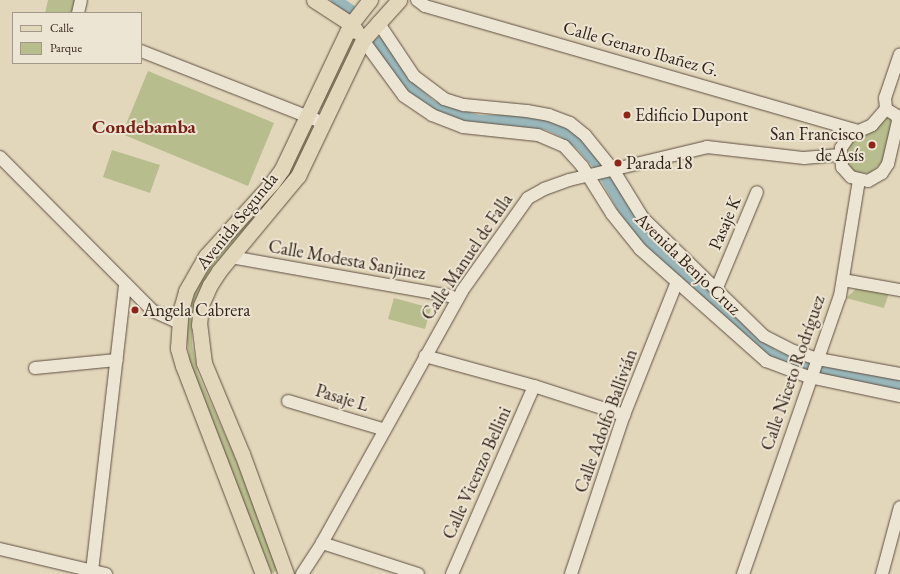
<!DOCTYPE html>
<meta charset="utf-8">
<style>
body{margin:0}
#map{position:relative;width:900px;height:574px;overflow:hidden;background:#e3d7bb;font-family:"EB Garamond",serif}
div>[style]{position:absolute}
.green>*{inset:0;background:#b8bd8d}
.canal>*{height:11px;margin:-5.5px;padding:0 5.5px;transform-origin:5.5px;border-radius:5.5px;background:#99b7ba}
.roads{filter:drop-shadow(0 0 1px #5f4f42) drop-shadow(0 0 1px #5f4f42)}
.minor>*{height:12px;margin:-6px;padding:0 6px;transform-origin:6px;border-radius:6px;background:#ede5d3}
.major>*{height:15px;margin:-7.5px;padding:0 7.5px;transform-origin:7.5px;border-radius:7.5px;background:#e3d7bb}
.dots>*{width:11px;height:11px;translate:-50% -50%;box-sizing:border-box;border:2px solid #ede5d3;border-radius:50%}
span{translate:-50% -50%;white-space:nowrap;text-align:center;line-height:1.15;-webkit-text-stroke:4px #ede5d3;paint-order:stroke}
.street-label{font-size:18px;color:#332219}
.poi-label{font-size:18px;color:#332219}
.left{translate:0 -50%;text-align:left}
.right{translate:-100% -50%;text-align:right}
.neighbourhood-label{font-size:19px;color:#7a1f14;font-weight:700}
.legend{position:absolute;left:12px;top:12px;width:130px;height:52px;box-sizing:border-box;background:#ede5d3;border:1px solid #a39789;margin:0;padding:5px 7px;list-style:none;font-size:12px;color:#332219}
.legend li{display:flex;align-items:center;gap:8px;height:20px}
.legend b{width:20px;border:1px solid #a39789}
</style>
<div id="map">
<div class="green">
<div style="clip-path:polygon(48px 0,78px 0,73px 13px,45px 13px)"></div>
<div style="clip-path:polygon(352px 38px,356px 41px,322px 109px,318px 107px)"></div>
<div style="clip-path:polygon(148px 71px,274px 123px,248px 186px,122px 134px)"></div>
<div style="clip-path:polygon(885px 118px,890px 118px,893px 122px,882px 163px,870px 173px,857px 173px,852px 170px,848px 161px,850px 144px)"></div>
<div style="clip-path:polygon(309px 125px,314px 128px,289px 180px,207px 276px,200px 290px,192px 323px,192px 344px,198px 374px,235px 457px,278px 569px,273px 573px,271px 572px,191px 370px,186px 332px,191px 302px,202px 273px)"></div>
<div style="clip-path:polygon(112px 150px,160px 165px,150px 193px,103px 177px)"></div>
<div style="clip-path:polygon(856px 289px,889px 293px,884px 308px,846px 298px)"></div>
<div style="clip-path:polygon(394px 298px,431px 308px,425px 329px,388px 319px)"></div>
</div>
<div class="canal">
<div style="left:336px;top:0;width:17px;rotate:33deg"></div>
<div style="left:378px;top:42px;width:57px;rotate:54.3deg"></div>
<div style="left:411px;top:88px;width:28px;rotate:41deg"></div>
<div style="left:432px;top:106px;width:48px;rotate:16.9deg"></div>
<div style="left:478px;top:120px;width:36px"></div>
<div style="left:514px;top:120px;width:33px;rotate:7deg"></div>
<div style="left:547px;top:124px;width:19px;rotate:25deg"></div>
<div style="left:564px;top:132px;width:20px;rotate:37deg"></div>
<div style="left:580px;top:144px;width:29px;rotate:49deg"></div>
<div style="left:599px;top:166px;width:47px;rotate:60.7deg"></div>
<div style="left:622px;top:207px;width:42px;rotate:53.7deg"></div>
<div style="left:647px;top:241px;width:169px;rotate:42.1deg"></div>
<div style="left:772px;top:354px;width:30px;rotate:23deg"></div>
<div style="left:800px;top:366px;width:102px;rotate:10.8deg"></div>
</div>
<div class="roads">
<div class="minor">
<div style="left:417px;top:0;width:10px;rotate:37deg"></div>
<div style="left:425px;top:6px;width:450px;rotate:16.1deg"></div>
<div style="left:78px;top:13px;width:13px;rotate:-77deg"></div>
<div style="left:378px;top:22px;width:65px;rotate:56.3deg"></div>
<div style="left:414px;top:76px;width:38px;rotate:37deg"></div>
<div style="left:444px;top:99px;width:21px;rotate:17deg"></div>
<div style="left:464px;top:105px;width:63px;rotate:5.4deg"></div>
<div style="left:527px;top:111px;width:22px;rotate:10deg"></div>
<div style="left:549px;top:115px;width:22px;rotate:21deg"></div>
<div style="left:570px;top:123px;width:19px;rotate:39deg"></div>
<div style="left:585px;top:135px;width:46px;rotate:51.1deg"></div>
<div style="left:614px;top:171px;width:55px;rotate:58.3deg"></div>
<div style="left:643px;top:218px;width:169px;rotate:44.3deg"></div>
<div style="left:764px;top:336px;width:33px;rotate:27deg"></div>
<div style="left:793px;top:351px;width:26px;rotate:18deg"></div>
<div style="left:818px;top:359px;width:83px;rotate:10.4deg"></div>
<div style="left:363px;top:40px;width:69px;rotate:53.8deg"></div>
<div style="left:404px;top:96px;width:34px;rotate:34deg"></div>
<div style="left:432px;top:115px;width:33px;rotate:21deg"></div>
<div style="left:463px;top:127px;width:75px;rotate:6.1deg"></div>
<div style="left:538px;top:135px;width:28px;rotate:23deg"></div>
<div style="left:564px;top:146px;width:27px;rotate:48deg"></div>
<div style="left:582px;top:166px;width:57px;rotate:58deg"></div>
<div style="left:612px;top:214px;width:45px;rotate:51.3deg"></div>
<div style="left:640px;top:249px;width:169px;rotate:41.6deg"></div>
<div style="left:766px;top:361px;width:46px;rotate:20.4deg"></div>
<div style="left:809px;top:377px;width:93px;rotate:11.8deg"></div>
<div style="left:141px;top:51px;width:197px;rotate:21.5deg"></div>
<div style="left:886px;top:109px;width:13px;rotate:32deg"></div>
<div style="left:897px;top:116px;width:5px;rotate:79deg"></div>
<div style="left:898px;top:121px;width:44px;rotate:103.1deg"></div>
<div style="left:888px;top:164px;width:11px;rotate:124deg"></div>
<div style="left:882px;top:173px;width:16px;rotate:150deg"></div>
<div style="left:868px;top:181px;width:17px;rotate:-167deg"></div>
<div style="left:851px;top:177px;width:13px;rotate:-132deg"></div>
<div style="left:842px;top:167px;width:19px;rotate:-93deg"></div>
<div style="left:841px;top:148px;width:16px;rotate:-55deg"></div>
<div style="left:850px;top:135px;width:24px;rotate:-24deg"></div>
<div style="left:872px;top:125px;width:21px;rotate:-49deg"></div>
<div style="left:886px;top:109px;width:11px;rotate:-95deg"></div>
<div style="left:885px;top:98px;width:46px;rotate:-71.2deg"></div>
<div style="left:0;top:157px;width:217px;rotate:45.2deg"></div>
<div style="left:153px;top:311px;width:27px;rotate:24deg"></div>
<div style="left:231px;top:257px;width:222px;rotate:10.1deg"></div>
<div style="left:450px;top:296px;width:8px;rotate:30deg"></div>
<div style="left:843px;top:280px;width:58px;rotate:10deg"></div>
<div style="left:716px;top:290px;width:106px;rotate:-67.3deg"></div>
<div style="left:425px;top:356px;width:113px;rotate:15.4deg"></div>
<div style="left:534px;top:386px;width:95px;rotate:17.9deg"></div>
<div style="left:35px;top:368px;width:82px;rotate:-5.6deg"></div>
<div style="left:288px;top:401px;width:101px;rotate:16.6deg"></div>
<div style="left:322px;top:543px;width:101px;rotate:17.9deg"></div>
<div style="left:0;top:549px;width:109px;rotate:13.3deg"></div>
<div style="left:92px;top:571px;width:289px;rotate:-83.4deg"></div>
<div style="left:302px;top:574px;width:37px;rotate:-57deg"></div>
<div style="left:322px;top:543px;width:288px;rotate:-60.9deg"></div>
<div style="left:462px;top:291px;width:114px;rotate:-54.6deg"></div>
<div style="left:528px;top:198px;width:18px;rotate:-29deg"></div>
<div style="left:544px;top:189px;width:27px;rotate:-20deg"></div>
<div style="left:569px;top:180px;width:142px;rotate:-13.4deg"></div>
<div style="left:707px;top:147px;width:98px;rotate:6.5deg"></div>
<div style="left:804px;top:158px;width:36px;rotate:-5deg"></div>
<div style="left:452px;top:574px;width:205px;rotate:-66.4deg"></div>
<div style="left:571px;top:574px;width:168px;rotate:-71.6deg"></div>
<div style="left:624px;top:415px;width:143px;rotate:-68.3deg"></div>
<div style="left:743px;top:574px;width:294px;rotate:-70.8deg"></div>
<div style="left:840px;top:296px;width:118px;rotate:-80.7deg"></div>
<div style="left:882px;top:574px;width:69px;rotate:-75deg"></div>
</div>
<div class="major">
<div style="left:314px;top:0;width:44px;rotate:33deg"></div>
<div style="left:351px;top:24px;width:9px;rotate:54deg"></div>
<div style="left:263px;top:574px;width:223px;rotate:-111deg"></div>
<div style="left:183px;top:366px;width:19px;rotate:-106deg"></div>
<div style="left:178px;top:348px;width:39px;rotate:-86deg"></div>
<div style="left:181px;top:309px;width:19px;rotate:-74deg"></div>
<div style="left:186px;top:291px;width:40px;rotate:-60.3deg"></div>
<div style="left:206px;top:256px;width:98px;rotate:-47.9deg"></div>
<div style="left:272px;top:183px;width:17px;rotate:-54deg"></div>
<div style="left:282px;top:169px;width:161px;rotate:-64.6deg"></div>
<div style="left:351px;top:24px;width:31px;rotate:-52deg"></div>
<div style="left:286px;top:574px;width:128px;rotate:-110.1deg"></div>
<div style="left:242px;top:454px;width:99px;rotate:-112.7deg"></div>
<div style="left:204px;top:363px;width:38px;rotate:-97deg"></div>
<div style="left:199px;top:325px;width:20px;rotate:-84deg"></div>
<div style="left:201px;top:305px;width:22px;rotate:-66deg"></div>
<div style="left:210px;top:285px;width:17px;rotate:-57deg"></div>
<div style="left:219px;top:271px;width:124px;rotate:-50.3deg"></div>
<div style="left:298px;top:176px;width:151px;rotate:-64.5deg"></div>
<div style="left:363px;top:40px;width:54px;rotate:-48deg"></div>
</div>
</div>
<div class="dots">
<div style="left:627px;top:115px;background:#8f2418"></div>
<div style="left:872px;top:145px;background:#8f2418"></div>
<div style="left:618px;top:163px;background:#8f2418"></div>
<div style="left:135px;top:310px;background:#8f2418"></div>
</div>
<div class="street-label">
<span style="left:641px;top:49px;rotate:16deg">Calle Genaro Ibañez G.</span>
<span style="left:237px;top:221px;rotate:-51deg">Avenida Segunda</span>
<span style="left:725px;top:223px;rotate:-67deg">Pasaje K</span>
<span style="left:467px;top:257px;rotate:-56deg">Calle Manuel de Falla</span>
<span style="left:347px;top:260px;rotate:10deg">Calle Modesta Sanjinez</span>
<span style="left:688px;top:264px;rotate:44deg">Avenida Benjo Cruz</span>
<span style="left:793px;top:373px;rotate:-71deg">Calle Niceto Rodríguez</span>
<span style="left:342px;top:398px;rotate:17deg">Pasaje L</span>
<span style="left:606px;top:421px;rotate:-70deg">Calle Adolfo Ballivián</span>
<span style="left:477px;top:473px;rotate:-66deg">Calle Vicenzo Bellini</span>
</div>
<div class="poi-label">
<span class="left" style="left:635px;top:115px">Edificio Dupont</span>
<span class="right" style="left:864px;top:145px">San Francisco<br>de Asís</span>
<span class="left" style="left:626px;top:163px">Parada 18</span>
<span class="left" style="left:143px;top:310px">Angela Cabrera</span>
</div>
<div class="neighbourhood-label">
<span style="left:144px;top:127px">Condebamba</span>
</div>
<ul class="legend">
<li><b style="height:5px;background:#e3d7bb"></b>Calle</li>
<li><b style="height:11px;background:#b8bd8d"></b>Parque</li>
</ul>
</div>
